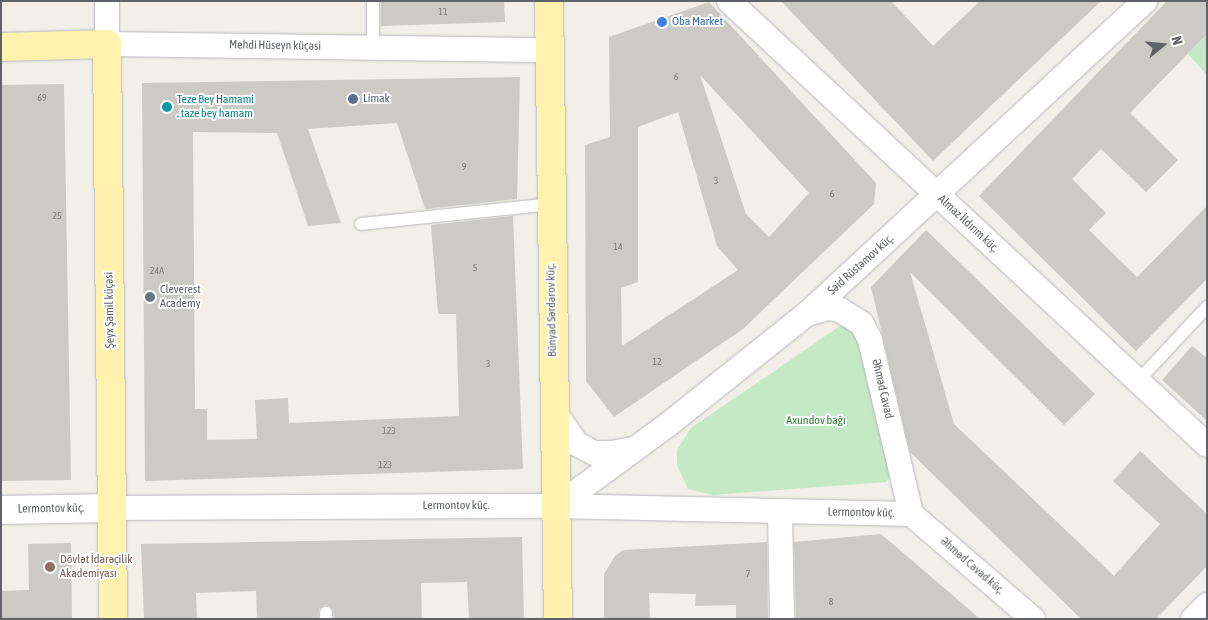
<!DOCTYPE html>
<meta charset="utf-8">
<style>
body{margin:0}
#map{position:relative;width:1208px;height:620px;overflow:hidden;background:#f1efe8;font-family:"Asap Condensed",sans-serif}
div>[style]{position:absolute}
.green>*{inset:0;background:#c5e8c5}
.building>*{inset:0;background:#cccac5}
.roads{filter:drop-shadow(0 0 1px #b5b8bc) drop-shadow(0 0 1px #b5b8bc)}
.service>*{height:12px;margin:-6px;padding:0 6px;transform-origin:6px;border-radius:6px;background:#fff}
.minor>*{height:24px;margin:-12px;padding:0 12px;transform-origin:12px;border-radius:12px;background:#fff}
.tertiary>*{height:28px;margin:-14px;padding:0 14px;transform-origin:14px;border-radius:14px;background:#fff}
.primary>*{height:28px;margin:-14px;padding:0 14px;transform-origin:14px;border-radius:14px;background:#fff2af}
.dots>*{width:14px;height:14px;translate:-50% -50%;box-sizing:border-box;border:2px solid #fff;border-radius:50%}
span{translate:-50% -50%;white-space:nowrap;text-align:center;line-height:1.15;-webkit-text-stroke:4px #fff;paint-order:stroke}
.number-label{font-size:10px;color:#7a7d7f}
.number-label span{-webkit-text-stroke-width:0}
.shop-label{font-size:12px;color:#366cbe}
.left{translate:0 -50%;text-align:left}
.street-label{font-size:12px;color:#5f6368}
.service-label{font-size:12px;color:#4e5e75}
.culture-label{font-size:12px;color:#0d838f}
.worship-label{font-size:12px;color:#5b616d}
.park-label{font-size:12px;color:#348238}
.education-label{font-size:12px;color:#785e54}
.frame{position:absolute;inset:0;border:2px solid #5f6368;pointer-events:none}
.north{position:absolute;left:1138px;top:20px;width:50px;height:50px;-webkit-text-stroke:4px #fff;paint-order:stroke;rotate:73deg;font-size:14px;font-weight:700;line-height:20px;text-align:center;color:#5f6368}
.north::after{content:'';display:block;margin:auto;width:18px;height:22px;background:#5f6368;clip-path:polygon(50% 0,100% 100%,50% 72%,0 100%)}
</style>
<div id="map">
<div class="green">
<div style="clip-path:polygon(1207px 34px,1207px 75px,1188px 54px)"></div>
<div style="clip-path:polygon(840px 326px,852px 326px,861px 333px,892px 476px,886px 482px,712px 495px,688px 489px,677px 465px,677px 450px,691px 428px)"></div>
</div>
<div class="building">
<div style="clip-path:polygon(381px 1px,504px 1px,505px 22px,381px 26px)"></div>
<div style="clip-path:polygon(781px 1px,891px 1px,933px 46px,980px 1px,1101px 1px,933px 161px)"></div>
<div style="clip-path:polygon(1167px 1px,1207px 1px,1207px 34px,1130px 113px,1178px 160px,1146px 192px,1101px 149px,1072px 179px,1106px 213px,1089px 230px,1137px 277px,1207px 206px,1207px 279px,1136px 351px,979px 196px)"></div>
<div style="clip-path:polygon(evenodd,709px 2px,876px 183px,874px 204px,743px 329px,614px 417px,586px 381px,585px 145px,610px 137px,609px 37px,709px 2px,700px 75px,809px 193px,769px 237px,746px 214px,700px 75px,709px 2px,678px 112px,717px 246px,738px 270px,622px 346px,621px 288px,638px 282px,638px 127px,678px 112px)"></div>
<div style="clip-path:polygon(520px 77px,517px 199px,425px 209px,397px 123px,308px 129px,341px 223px,308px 226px,277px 133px,193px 132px,195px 409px,207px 409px,207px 440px,257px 439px,255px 400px,288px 398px,289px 423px,459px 416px,456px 314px,438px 314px,431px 225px,513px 216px,523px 469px,145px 481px,142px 83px)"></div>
<div style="clip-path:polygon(64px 84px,71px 480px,1px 481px,1px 85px)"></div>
<div style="clip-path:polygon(926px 230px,1095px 394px,1064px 425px,910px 272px,954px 424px,1114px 576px,1160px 524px,1113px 481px,1140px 451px,1207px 514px,1207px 566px,1156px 619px,1081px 619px,910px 452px,871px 287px)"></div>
<div style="clip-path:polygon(1192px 346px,1207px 358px,1207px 421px,1162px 380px)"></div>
<div style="clip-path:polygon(881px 534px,943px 587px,980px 619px,796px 619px,794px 542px)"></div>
<div style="clip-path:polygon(522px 537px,524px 619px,469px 619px,467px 582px,421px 583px,422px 619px,334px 619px,333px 609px,326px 605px,319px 609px,318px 619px,257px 619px,256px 591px,196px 593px,197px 619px,144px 619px,141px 544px)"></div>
<div style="clip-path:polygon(767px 542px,768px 619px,736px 619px,736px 605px,695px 606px,696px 594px,649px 593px,650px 619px,604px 619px,604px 574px,615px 556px,623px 550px)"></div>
<div style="clip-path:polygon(71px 543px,72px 619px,1px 619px,1px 591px,29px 590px,28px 544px)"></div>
</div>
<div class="roads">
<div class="service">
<div style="left:373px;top:1px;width:46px;rotate:90deg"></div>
<div style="left:361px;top:224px;width:191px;rotate:-6deg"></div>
<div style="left:1137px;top:382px;width:103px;rotate:-47deg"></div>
<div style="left:326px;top:613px;width:6px;rotate:90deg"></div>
</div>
<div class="minor">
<div style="left:107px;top:1px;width:43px;rotate:90deg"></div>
<div style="left:107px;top:44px;width:442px;rotate:0.8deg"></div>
<div style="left:729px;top:1px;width:652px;rotate:42.89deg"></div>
<div style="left:807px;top:314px;width:22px;rotate:-16deg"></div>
<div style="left:828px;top:308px;width:12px;rotate:9deg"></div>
<div style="left:840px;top:310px;width:26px;rotate:32deg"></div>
<div style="left:862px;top:324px;width:18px;rotate:63deg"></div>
<div style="left:870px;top:340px;width:179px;rotate:76.7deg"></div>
<div style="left:553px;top:410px;width:42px;rotate:54.8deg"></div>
<div style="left:577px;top:444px;width:19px;rotate:28deg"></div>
<div style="left:594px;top:453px;width:17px"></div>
<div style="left:611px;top:453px;width:22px;rotate:-10deg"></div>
<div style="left:557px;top:506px;width:139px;rotate:-36.2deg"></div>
<div style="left:669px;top:424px;width:176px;rotate:-38.6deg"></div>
<div style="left:807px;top:314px;width:461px;rotate:-42.8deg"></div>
<div style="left:113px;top:508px;width:444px;rotate:-0.3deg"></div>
<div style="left:557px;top:506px;width:354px;rotate:1.3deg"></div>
<div style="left:780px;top:512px;width:107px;rotate:88.9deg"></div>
<div style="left:911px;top:514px;width:161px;rotate:40.7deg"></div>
<div style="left:1193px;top:619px;width:20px;rotate:-45deg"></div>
</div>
<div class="tertiary">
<div style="left:1px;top:510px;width:112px;rotate:-1deg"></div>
</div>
<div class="primary">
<div style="left:549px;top:1px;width:618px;rotate:89.17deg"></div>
<div style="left:1px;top:47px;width:106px;rotate:-1.6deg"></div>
<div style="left:107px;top:44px;width:575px;rotate:89.4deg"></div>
</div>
</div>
<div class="dots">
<div style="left:662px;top:22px;background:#3f7fe0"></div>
<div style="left:353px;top:99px;background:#5c6f8a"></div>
<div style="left:167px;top:107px;background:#0f9aa8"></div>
<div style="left:150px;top:297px;background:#6b7280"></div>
<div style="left:50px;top:567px;background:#8d6e63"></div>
</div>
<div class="number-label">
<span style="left:443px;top:12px">11</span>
<span style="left:676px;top:77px">6</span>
<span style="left:42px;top:98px">69</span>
<span style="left:464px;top:167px">9</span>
<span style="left:716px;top:181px">3</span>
<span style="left:832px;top:194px">6</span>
<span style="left:57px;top:216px">25</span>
<span style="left:618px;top:247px">14</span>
<span style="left:475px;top:268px">5</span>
<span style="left:157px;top:271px">24A</span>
<span style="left:657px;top:362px">12</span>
<span style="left:488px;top:364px">3</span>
<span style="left:389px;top:431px">123</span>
<span style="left:385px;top:465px">123</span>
<span style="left:748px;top:574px">7</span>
<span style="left:831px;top:602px">8</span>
</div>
<div class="shop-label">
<span class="left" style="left:672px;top:22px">Oba Market</span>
</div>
<div class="street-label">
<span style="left:275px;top:46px;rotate:1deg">Mehdi Hüseyn küçəsi</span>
<span style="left:968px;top:224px;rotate:43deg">Almaz İldırım küç.</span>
<span style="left:861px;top:265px;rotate:-42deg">Səid Rüstəmov küç.</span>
<span style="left:110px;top:310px;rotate:-91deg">Şeyx Şamil küçəsi</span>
<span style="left:552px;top:310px;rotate:-91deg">Bünyad Sərdarov küç.</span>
<span style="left:882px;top:389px;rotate:77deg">Əhməd Cavad</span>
<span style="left:456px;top:506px">Lermontov küç.</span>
<span style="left:51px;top:509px;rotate:-1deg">Lermontov küç.</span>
<span style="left:861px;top:513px;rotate:1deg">Lermontov küç.</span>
<span style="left:972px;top:566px;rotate:41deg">Əhməd Cavad küç.</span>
</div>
<div class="service-label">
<span class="left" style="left:363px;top:99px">Limak</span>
</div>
<div class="culture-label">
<span class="left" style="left:177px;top:107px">Teze Bey Hamami<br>. taze bey hamam</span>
</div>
<div class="worship-label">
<span class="left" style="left:160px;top:297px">Cleverest<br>Academy</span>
</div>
<div class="park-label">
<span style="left:816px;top:421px">Axundov bağı</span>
</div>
<div class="education-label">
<span class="left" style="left:60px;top:567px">Dövlət İdarəçilik<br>Akademiyası</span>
</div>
<div class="frame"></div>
<div class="north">N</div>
</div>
